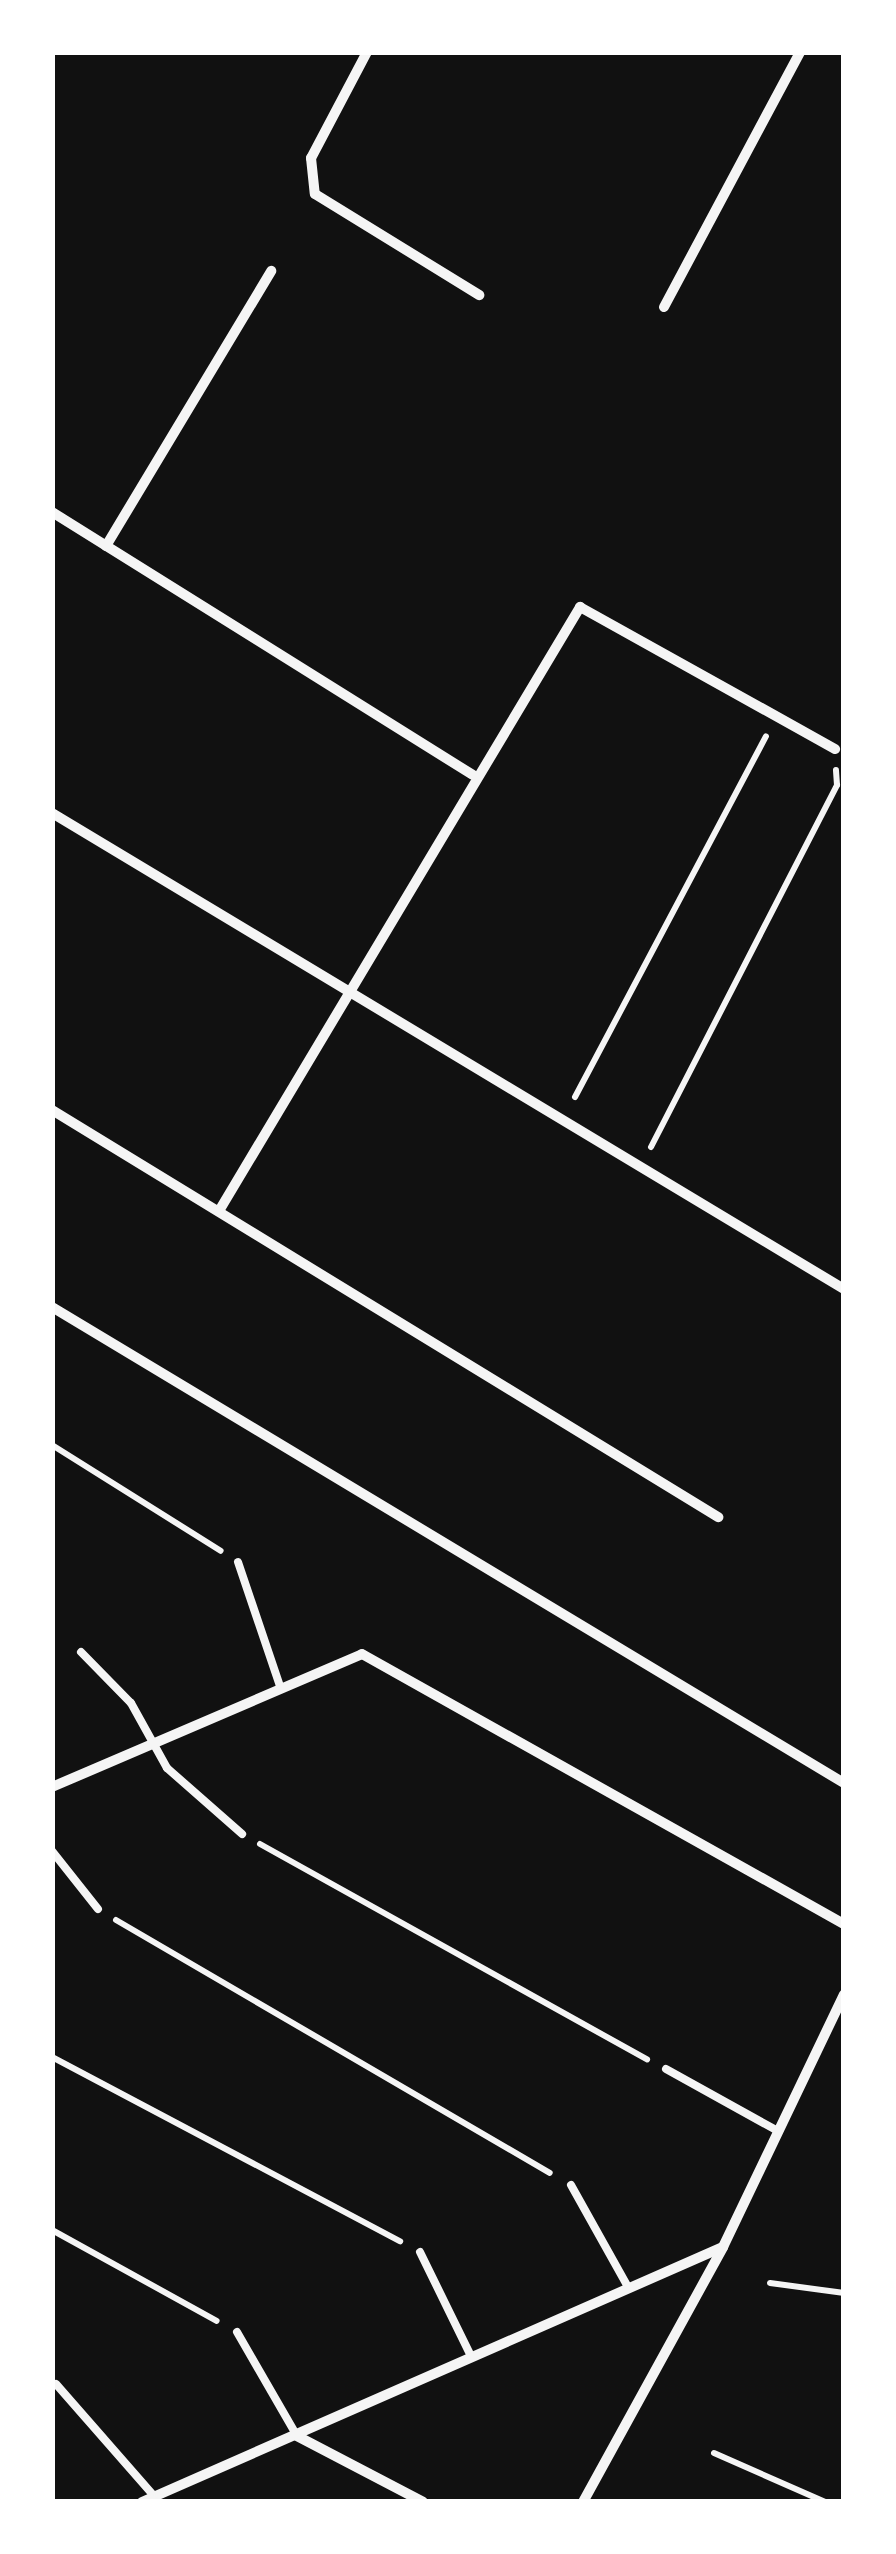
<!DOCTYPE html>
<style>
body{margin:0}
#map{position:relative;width:896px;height:2554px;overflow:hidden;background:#111;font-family:Cabin,sans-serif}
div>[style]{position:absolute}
.path>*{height:6px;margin:-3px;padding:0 3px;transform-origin:3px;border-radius:3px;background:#f5f5f5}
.service>*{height:8px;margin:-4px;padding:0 4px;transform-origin:4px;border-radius:4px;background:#f5f5f5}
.minor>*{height:10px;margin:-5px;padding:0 5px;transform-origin:5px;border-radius:5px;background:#f5f5f5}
span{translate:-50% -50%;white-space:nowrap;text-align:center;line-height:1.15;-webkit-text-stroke:8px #fff;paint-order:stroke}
.frame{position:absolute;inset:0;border:55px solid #fff;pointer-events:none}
</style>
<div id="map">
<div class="path">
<div style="left:575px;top:1097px;width:408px;rotate:-62.1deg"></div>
<div style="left:651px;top:1147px;width:407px;rotate:-62.8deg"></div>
<div style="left:837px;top:785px;width:15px;rotate:-94deg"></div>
<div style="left:52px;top:1445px;width:199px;rotate:32.1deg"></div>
<div style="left:260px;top:1844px;width:443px;rotate:29.1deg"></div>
<div style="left:116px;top:1920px;width:502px;rotate:30.24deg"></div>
<div style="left:52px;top:2057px;width:394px;rotate:27.9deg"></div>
<div style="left:52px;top:2230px;width:188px;rotate:28.9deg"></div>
<div style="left:770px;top:2283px;width:75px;rotate:7.7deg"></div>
<div style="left:714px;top:2453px;width:121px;rotate:23.8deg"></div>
</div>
<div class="service">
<div style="left:238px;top:1562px;width:134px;rotate:71.3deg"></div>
<div style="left:81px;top:1652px;width:71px;rotate:45.6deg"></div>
<div style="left:131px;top:1703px;width:74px;rotate:61deg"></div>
<div style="left:167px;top:1768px;width:100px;rotate:41.3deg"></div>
<div style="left:52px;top:1851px;width:74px;rotate:51.6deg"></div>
<div style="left:666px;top:2069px;width:128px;rotate:29deg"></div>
<div style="left:571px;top:2185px;width:117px;rotate:60.8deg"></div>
<div style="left:420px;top:2252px;width:114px;rotate:63.9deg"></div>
<div style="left:237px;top:2332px;width:120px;rotate:60deg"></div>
<div style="left:56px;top:2384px;width:149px;rotate:48.8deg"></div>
</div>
<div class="minor">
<div style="left:367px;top:52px;width:120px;rotate:117.8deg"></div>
<div style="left:311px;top:158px;width:36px;rotate:84deg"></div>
<div style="left:315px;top:194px;width:193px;rotate:31.6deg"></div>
<div style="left:664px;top:307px;width:289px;rotate:-61.9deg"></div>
<div style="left:52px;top:512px;width:496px;rotate:32deg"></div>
<div style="left:106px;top:546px;width:321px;rotate:-59deg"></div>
<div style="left:52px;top:813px;width:924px;rotate:31.01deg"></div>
<div style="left:52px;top:1110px;width:781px;rotate:31.43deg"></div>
<div style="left:219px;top:1211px;width:704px;rotate:-59.13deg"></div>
<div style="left:580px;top:607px;width:292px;rotate:29.1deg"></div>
<div style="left:52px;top:1307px;width:924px;rotate:31.01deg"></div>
<div style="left:52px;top:1787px;width:337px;rotate:-23.2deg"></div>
<div style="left:362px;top:1654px;width:552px;rotate:29.26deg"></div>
<div style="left:297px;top:2436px;width:142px;rotate:27.6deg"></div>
<div style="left:142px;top:2502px;width:634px;rotate:-23.7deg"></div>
<div style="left:583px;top:2502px;width:291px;rotate:-61.2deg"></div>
<div style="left:723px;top:2247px;width:280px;rotate:-64.4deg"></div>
</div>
<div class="frame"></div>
</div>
